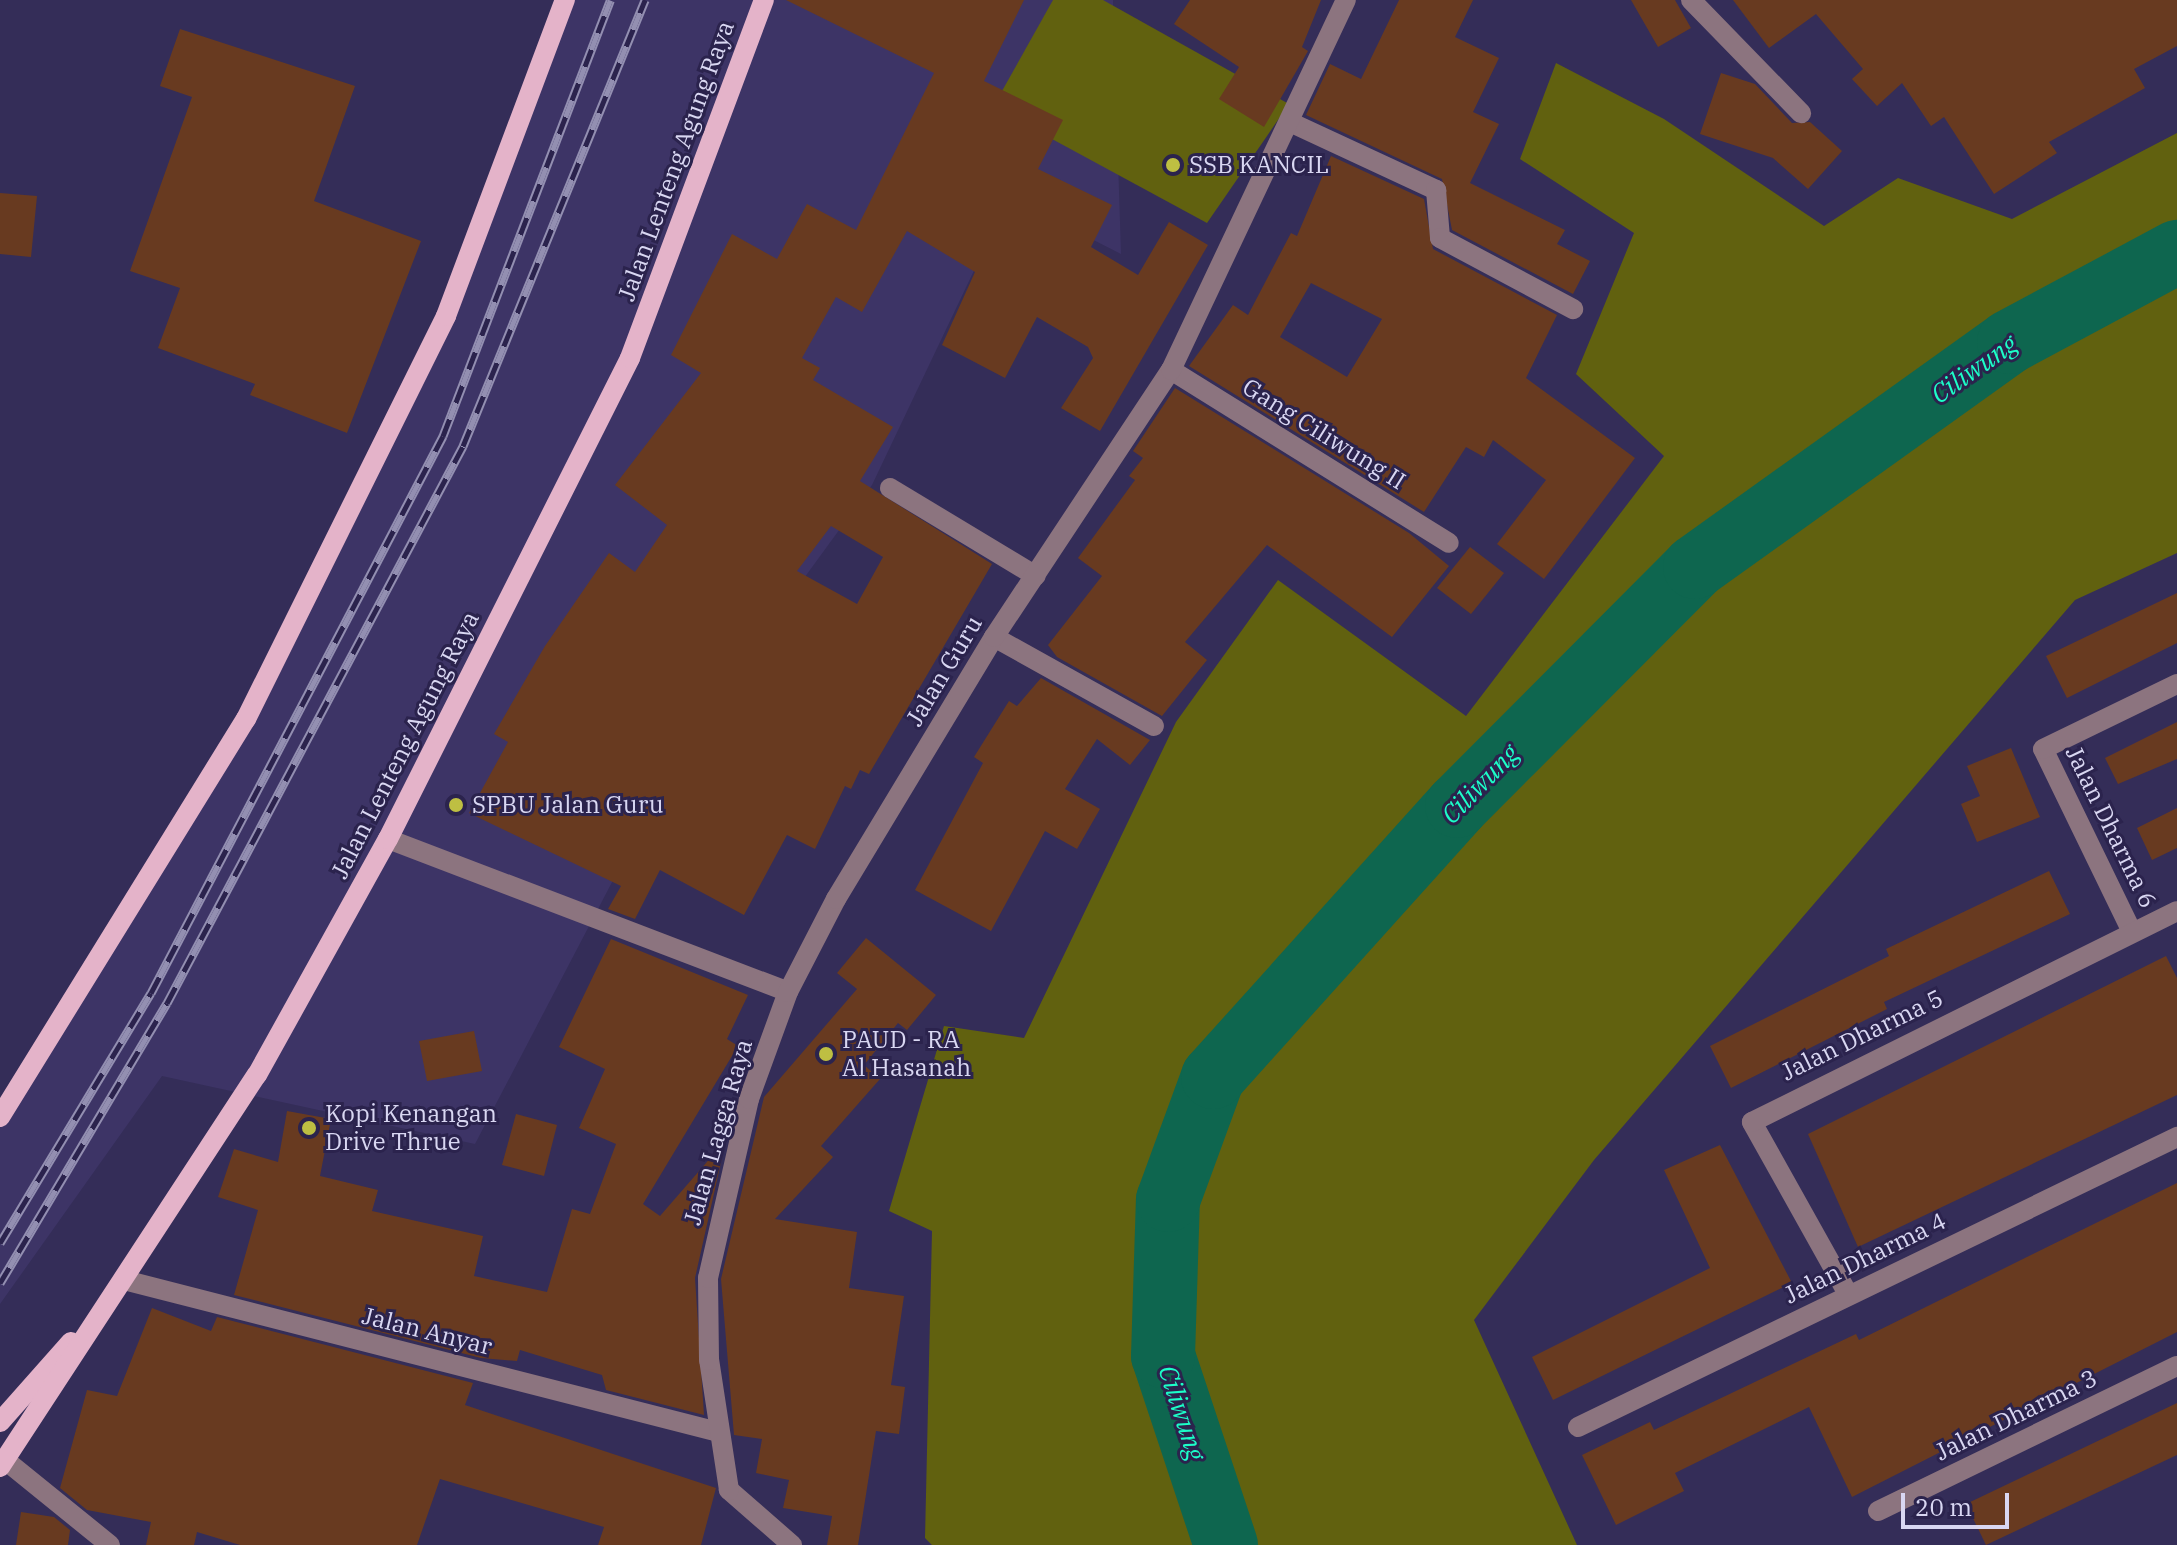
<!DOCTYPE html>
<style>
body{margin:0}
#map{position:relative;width:2177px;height:1545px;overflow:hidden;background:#342d58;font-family:"IBM Plex Serif",serif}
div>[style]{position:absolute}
.built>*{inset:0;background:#3d3466}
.green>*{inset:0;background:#61610f}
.river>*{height:64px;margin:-32px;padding:0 32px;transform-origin:32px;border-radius:32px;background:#0e664f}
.building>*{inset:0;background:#683a20}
.minor>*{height:20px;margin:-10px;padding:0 10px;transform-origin:10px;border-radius:10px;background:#8c747f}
.major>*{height:20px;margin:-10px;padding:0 10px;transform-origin:10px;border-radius:10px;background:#e4b3c9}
.rail>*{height:9px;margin-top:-4.5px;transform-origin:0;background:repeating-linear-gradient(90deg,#2b234d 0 18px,#938fb1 0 36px);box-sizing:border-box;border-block:2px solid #938fb1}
.dots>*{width:22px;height:22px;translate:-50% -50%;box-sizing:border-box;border:4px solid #2b234d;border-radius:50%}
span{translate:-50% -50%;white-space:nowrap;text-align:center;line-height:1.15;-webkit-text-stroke:6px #2b234d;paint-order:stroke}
.street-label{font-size:24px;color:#d9d7f2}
.poi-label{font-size:24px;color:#d9d7f2}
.left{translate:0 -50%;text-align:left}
.water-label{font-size:26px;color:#1cfec8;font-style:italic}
.scale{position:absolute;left:1901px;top:1493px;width:108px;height:36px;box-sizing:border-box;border:4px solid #d9d7f2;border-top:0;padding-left:10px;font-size:24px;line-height:28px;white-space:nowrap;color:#d9d7f2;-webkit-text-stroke:6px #2b234d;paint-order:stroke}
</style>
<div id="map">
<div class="built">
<div style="clip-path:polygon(559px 0,1113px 0,1121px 254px,1009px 197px,872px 485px,688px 737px,475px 1144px,162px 1076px,0 1304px,0 1115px,153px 871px,397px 434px)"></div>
</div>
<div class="green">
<div style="clip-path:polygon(1053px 0,1103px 0,1289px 104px,1207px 223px,993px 107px)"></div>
<div style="clip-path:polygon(1556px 63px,1664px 119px,1824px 226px,1898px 178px,2012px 219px,2177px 133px,2177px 553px,2075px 600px,1594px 1160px,1474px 1320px,1577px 1545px,932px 1545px,925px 1538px,932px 1231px,889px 1211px,944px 1026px,1024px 1038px,1176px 722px,1278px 580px,1466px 716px,1664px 456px,1576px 374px,1634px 233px,1520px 159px)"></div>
</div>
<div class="river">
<div style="left:1226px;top:1545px;width:199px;rotate:-108.4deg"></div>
<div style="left:1163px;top:1356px;width:156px;rotate:-88.2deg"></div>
<div style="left:1168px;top:1200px;width:131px;rotate:-69.9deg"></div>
<div style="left:1213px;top:1077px;width:365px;rotate:-48deg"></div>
<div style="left:1457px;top:806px;width:337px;rotate:-45.1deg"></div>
<div style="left:1695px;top:567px;width:386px;rotate:-35.6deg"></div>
<div style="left:2009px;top:342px;width:191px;rotate:-28.2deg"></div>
</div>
<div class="building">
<div style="clip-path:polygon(evenodd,786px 0,1024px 0,984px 81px,1063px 120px,1038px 169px,1112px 205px,1091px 247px,1138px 275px,1169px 222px,1208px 245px,1100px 431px,1061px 408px,1093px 358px,1088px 347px,1037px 317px,1005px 378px,942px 345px,975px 272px,907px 231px,862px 312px,836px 297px,802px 358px,820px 368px,813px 380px,893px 427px,860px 481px,992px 564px,869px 774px,860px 770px,851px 789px,845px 786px,815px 849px,787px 835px,744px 915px,660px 870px,635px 919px,608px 909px,621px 886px,469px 813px,508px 742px,494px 734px,545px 646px,609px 553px,635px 572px,667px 525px,615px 485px,701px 373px,671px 355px,732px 234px,777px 259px,807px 204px,856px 230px,934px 73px,786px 0,831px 526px,883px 557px,857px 604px,797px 571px,831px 526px)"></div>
<div style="clip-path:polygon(1190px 0,1321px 0,1302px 47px,1308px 51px,1264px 127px,1219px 99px,1239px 67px,1174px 24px)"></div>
<div style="clip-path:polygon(1399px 0,1473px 0,1455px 37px,1499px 58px,1473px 112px,1499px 124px,1470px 183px,1565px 230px,1557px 244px,1590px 261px,1573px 294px,1452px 230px,1442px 179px,1306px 115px,1330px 64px,1361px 79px)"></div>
<div style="clip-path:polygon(1631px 0,1675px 0,1691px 28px,1658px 47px)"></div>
<div style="clip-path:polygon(1733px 0,2177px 0,2177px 46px,2134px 69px,2145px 88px,2049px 142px,2057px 153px,1994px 194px,1944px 117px,1931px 126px,1902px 83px,1877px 106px,1852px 79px,1863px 69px,1816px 14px,1769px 48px)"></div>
<div style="clip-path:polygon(180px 29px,355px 86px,314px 201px,421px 241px,347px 433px,250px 395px,255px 384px,158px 348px,180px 288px,130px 271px,192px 97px,160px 86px)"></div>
<div style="clip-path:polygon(1721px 73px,1755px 84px,1792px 123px,1810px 122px,1842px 151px,1808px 189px,1773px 158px,1700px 134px)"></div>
<div style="clip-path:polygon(evenodd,1331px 156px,1424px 199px,1433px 249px,1557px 315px,1526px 378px,1635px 458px,1544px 579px,1497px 544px,1546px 480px,1493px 440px,1484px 457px,1466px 447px,1424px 512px,1189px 366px,1233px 305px,1248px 315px,1291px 233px,1297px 236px,1331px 156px,1311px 283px,1382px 319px,1347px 377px,1280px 337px,1311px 283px)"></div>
<div style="clip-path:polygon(0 193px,37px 196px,31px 257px,0 254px)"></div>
<div style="clip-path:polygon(1175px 388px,1409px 533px,1449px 566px,1392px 637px,1267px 545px,1185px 642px,1207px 660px,1162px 716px,1057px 657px,1048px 645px,1102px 576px,1078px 558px,1135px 480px,1129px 476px,1143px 458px,1133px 451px)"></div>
<div style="clip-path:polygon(1470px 547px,1504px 573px,1471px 614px,1437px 588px)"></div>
<div style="clip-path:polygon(2177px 593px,2177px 643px,2067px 698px,2046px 656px)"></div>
<div style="clip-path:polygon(1041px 678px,1150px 740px,1130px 765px,1097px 739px,1065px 789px,1100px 809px,1077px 849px,1045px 831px,991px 931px,915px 890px,983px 763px,974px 757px,1009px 701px,1017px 706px)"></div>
<div style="clip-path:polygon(2177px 722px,2177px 759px,2118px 784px,2105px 758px)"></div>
<div style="clip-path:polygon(2011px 748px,2040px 817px,1977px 842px,1961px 804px,1980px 796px,1967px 766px)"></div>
<div style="clip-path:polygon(2177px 808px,2177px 848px,2152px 860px,2137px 828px)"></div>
<div style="clip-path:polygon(2049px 871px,2070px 914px,1884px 1002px,1887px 1009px,1731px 1088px,1710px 1046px,1889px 956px,1886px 949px)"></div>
<div style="clip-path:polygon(866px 938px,936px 995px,907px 1030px,898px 1023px,864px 1065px,880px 1079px,821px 1146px,833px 1157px,775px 1219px,857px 1232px,849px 1288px,904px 1296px,891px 1385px,905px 1387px,899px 1434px,876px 1431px,858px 1545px,827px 1545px,832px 1516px,783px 1508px,789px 1480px,756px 1473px,762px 1439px,734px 1435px,721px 1279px,764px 1097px,857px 989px,837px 973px)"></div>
<div style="clip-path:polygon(611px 939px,748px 995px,727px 1039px,738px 1046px,643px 1204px,660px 1216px,726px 1140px,695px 1278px,704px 1415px,606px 1390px,602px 1375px,520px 1350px,517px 1361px,481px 1358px,234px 1295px,258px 1210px,218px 1197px,234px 1149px,278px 1162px,287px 1111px,331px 1119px,320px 1176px,378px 1190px,372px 1211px,483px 1236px,474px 1276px,547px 1292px,572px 1209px,590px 1214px,616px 1144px,579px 1128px,605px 1069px,559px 1047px)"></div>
<div style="clip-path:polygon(2166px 956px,2177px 978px,2177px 1095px,1858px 1247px,1808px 1134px)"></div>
<div style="clip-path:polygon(474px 1031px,482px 1071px,427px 1081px,419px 1041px)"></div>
<div style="clip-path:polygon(516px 1114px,557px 1125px,544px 1176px,502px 1165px)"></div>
<div style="clip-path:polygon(1720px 1145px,1792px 1283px,1553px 1400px,1532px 1357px,1710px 1268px,1664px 1170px)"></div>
<div style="clip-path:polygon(2177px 1183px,2177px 1332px,1852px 1497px,1809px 1407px,1675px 1473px,1684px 1491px,1616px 1525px,1582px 1455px,1650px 1422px,1654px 1430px,1856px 1334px,1859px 1340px)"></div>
<div style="clip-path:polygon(152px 1308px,211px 1331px,217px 1317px,473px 1383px,465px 1405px,716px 1488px,701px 1545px,598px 1545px,604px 1527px,440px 1479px,417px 1545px,240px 1545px,197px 1532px,194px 1545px,146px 1545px,151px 1522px,87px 1510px,60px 1488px,87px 1390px,117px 1396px)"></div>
<div style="clip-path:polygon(2177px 1403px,2177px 1455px,1986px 1545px,1966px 1504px)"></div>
<div style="clip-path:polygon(21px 1512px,54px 1517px,70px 1530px,68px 1545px,16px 1545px)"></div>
</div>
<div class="minor">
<div style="left:1691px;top:0;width:158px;rotate:45.8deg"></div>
<div style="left:1294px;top:124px;width:157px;rotate:24.9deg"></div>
<div style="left:1436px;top:190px;width:48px;rotate:85.2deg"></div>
<div style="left:1440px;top:238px;width:151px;rotate:28.1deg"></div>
<div style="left:1171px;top:370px;width:327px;rotate:31.9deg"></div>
<div style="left:890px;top:488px;width:170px;rotate:31.1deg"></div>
<div style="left:994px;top:637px;width:183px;rotate:29.1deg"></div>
<div style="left:388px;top:839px;width:428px;rotate:20.9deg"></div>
<div style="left:2132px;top:932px;width:203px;rotate:-115.9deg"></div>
<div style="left:2043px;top:749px;width:149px;rotate:-25.9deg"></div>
<div style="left:124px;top:1280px;width:613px;rotate:14.35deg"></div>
<div style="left:1848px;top:1294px;width:197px;rotate:-119.2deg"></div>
<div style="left:1752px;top:1122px;width:474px;rotate:-26.4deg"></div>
<div style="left:1578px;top:1427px;width:666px;rotate:-25.83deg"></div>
<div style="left:5px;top:1460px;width:135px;rotate:39deg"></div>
<div style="left:1878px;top:1511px;width:332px;rotate:-25.9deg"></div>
<div style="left:792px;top:1545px;width:84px;rotate:-138.9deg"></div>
<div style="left:729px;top:1490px;width:132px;rotate:-98.7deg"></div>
<div style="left:709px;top:1360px;width:82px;rotate:-90.7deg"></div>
<div style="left:708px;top:1278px;width:184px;rotate:-77.1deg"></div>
<div style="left:749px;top:1099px;width:114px;rotate:-70deg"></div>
<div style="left:788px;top:992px;width:105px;rotate:-62.7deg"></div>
<div style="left:836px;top:899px;width:306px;rotate:-58.9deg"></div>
<div style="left:994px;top:637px;width:320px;rotate:-56.5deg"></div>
<div style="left:1171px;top:370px;width:409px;rotate:-64.7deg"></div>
</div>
<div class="major">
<div style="left:0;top:1117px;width:468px;rotate:-58.3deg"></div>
<div style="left:246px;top:719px;width:450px;rotate:-63.6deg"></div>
<div style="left:446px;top:316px;width:338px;rotate:-69.4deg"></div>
<div style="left:0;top:1422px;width:107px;rotate:-48.4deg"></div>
<div style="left:0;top:1467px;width:469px;rotate:-56.8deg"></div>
<div style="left:257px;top:1075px;width:270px;rotate:-61deg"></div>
<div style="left:388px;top:839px;width:538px;rotate:-63.29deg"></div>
<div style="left:630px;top:358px;width:382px;rotate:-69.5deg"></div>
</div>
<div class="rail">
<div style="left:0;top:1243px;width:292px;rotate:-58.9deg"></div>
<div style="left:151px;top:993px;width:629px;rotate:-62.33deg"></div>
<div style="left:443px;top:436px;width:467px;rotate:-69deg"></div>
<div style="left:0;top:1283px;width:326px;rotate:-59.2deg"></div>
<div style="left:167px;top:1003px;width:631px;rotate:-62.01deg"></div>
<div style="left:463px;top:446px;width:482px;rotate:-67.8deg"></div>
</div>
<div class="dots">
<div style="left:1173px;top:165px;background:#bebf42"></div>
<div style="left:456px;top:805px;background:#bebf42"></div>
<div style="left:826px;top:1054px;background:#bebf42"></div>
<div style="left:309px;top:1128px;background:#bebf42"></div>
</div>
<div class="street-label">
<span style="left:676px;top:161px;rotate:-70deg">Jalan Lenteng Agung Raya</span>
<span style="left:1324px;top:434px;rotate:32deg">Gang Ciliwung II</span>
<span style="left:944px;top:671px;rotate:-59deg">Jalan Guru</span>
<span style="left:405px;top:745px;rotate:-63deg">Jalan Lenteng Agung Raya</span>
<span style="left:2111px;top:827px;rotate:64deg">Jalan Dharma 6</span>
<span style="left:1862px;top:1035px;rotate:-26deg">Jalan Dharma 5</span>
<span style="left:718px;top:1132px;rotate:-74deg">Jalan Lagga Raya</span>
<span style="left:1865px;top:1258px;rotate:-26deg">Jalan Dharma 4</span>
<span style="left:427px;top:1331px;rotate:14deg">Jalan Anyar</span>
<span style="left:2016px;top:1415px;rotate:-26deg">Jalan Dharma 3</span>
</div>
<div class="poi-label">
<span class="left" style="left:1189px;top:165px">SSB KANCIL</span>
<span class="left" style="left:472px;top:805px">SPBU Jalan Guru</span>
<span class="left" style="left:842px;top:1054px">PAUD - RA<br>Al Hasanah</span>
<span class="left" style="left:325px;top:1128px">Kopi Kenangan<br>Drive Thrue</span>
</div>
<div class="water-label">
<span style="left:1974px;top:369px;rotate:-35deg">Ciliwung</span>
<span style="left:1480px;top:784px;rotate:-46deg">Ciliwung</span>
<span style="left:1182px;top:1413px;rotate:72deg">Ciliwung</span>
</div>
<div class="scale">20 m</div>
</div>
